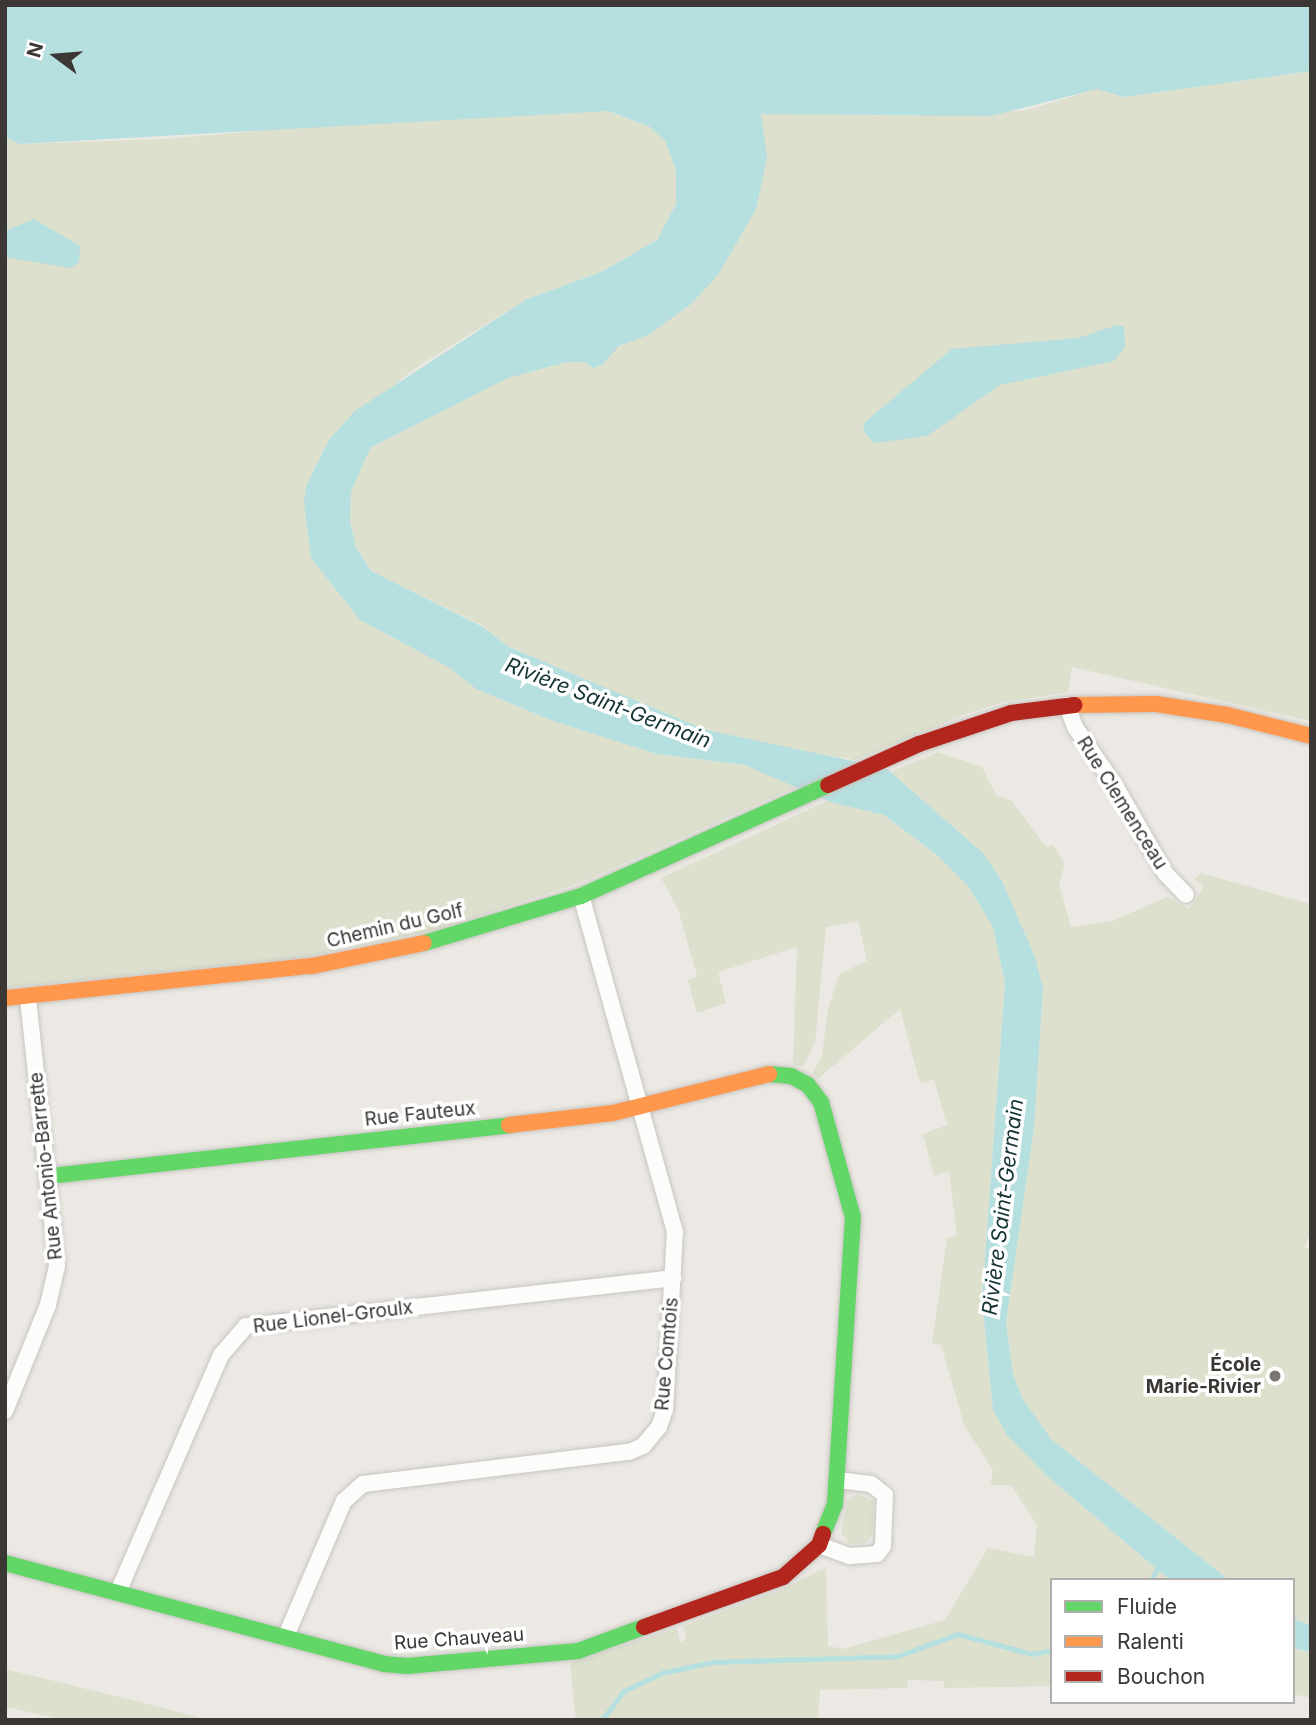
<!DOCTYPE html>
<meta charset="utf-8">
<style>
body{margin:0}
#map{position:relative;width:1316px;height:1725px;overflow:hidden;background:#ece9e4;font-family:Inter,sans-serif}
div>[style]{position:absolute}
.green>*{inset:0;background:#dce0cd}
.water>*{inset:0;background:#b6dfe0}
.stream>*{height:4.5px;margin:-2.25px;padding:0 2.25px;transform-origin:2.25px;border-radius:2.25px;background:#b6dfe0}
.roads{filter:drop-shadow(0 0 2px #c7c5c1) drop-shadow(0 0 2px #c7c5c1)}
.street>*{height:16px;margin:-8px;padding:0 8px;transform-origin:8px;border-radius:8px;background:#fcfcfb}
.fast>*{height:16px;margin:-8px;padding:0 8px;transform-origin:8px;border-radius:8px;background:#63d668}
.slow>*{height:16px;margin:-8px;padding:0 8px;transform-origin:8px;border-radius:8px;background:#ff974d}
.jam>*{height:16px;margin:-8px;padding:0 8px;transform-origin:8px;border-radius:8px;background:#b3261e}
.dots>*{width:19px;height:19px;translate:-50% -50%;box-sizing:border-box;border:4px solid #fff;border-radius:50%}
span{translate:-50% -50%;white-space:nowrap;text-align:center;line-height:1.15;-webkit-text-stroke:7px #fff;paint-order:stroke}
.street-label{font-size:19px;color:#3a3734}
.poi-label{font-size:19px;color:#3a3734;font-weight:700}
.right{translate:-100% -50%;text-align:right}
.water-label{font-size:21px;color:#153435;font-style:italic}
.frame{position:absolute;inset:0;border:7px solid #3a3734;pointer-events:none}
.legend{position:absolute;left:1050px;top:1578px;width:245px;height:126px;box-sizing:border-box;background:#fff;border:2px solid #b0afae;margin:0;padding:9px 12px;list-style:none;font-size:21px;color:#3a3734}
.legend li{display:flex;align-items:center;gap:14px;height:35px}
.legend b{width:35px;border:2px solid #b0afae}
.north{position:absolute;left:21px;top:21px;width:70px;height:70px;-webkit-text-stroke:5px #fff;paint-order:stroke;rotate:286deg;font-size:19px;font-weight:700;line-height:28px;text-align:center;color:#3a3734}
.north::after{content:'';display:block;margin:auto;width:24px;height:32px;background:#3a3734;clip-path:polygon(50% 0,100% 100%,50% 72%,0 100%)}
</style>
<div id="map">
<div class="green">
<div style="clip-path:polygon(1311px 71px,1311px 721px,1072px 667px,1068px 692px,1003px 702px,968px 713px,855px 760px,791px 749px,706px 730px,509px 647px,483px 626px,371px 571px,356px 547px,350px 521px,351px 492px,370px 448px,508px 378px,567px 362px,585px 362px,626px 344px,761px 114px,1024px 111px,1097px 89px,1124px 97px)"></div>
<div style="clip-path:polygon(609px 111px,650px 127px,665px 141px,676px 170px,676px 204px,657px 240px,601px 272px,527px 299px,414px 369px,329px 440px,307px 484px,311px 558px,360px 620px,450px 668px,476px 689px,553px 721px,657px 754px,745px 765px,798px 786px,582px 882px,436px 930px,301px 958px,5px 988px,5px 137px,20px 144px,163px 139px,381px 120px)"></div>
<div style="clip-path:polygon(938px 752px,982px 767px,996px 795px,1011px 800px,1046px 847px,1053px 845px,1065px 864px,1059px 884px,1071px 927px,1112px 921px,1167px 897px,1189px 909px,1204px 886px,1194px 880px,1200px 873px,1311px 904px,1311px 1227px,1305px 1248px,1311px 1249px,1311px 1625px,1293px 1619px,1293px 1580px,1229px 1580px,1051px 1439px,1022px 1398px,1013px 1373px,1006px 1323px,1034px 1128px,1043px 988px,1035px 957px,1002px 881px,983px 853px,891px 772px)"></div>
<div style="clip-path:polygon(827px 801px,884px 815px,937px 855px,968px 886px,993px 927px,1005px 983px,982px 1299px,993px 1410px,1047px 1476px,1170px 1580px,1052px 1580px,1052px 1686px,944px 1688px,944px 1681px,908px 1680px,907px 1688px,820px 1690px,818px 1720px,576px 1720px,570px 1663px,677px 1628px,680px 1642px,687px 1639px,683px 1626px,786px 1588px,817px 1571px,826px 1569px,828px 1646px,843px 1649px,945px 1620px,988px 1548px,1034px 1557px,1037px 1525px,1011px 1485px,990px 1485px,993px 1470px,964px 1425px,941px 1345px,932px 1344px,947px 1238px,957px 1236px,949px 1171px,934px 1176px,923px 1134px,947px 1125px,934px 1080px,920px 1083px,900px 1009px,819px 1078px,812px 1074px,822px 1056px,828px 1009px,839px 974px,867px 961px,858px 921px,826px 927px,815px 1043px,803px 1067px,793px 1064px,797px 947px,718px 972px,726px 1003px,697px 1013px,688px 980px,697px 976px,678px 909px,661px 878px)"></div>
<div style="clip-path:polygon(857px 1494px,874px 1501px,873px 1533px,866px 1543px,850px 1544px,841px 1533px,847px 1501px)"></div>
<div style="clip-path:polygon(1293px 1648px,1311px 1652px,1311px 1698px,1293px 1694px)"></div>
<div style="clip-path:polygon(5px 1669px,144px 1703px,209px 1720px,65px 1720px,5px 1707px)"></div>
</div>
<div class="water">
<div style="clip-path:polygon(5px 5px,1311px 5px,1311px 71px,1124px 97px,1097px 89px,991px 116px,761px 114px,767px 158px,756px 209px,718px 275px,691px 304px,650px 334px,619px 346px,602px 365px,593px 368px,585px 362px,567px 362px,508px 378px,370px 448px,351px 492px,350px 521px,356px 547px,371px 571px,483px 627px,509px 647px,706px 730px,886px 768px,983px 853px,1002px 881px,1035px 957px,1043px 988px,1034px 1128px,1006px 1323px,1013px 1373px,1022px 1398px,1051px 1439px,1229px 1580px,1170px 1580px,1047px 1476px,1007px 1435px,993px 1410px,982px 1299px,1005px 983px,993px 927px,968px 886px,937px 855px,884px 815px,830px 802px,745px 765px,657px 754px,553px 721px,476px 689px,450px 668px,360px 620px,311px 558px,304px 502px,307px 484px,329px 440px,355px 411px,527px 299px,601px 272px,657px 240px,676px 204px,676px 170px,665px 141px,650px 127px,609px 111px,20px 144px,5px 137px)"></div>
<div style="clip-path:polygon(34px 219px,80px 246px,79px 262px,71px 268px,5px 257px,5px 231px)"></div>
<div style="clip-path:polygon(1117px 325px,1124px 327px,1125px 347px,1114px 361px,1000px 385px,927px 436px,874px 443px,863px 431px,865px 422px,952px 349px,1078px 338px)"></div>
<div style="clip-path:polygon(1293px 1619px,1311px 1625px,1311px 1652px,1293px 1648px)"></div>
</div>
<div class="stream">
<div style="left:1151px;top:1580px;width:16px;rotate:-60deg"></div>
<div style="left:602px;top:1720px;width:36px;rotate:-53deg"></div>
<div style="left:624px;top:1691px;width:42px;rotate:-25.3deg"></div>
<div style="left:662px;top:1673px;width:51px;rotate:-12.4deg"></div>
<div style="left:712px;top:1662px;width:186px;rotate:-1.8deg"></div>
<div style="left:898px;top:1656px;width:64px;rotate:-20.1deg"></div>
<div style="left:958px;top:1634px;width:77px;rotate:15.1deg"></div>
<div style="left:1032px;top:1654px;width:20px;rotate:-11deg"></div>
</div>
<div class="roads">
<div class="street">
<div style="left:1067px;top:705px;width:23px;rotate:70deg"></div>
<div style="left:1075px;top:727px;width:73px;rotate:55.7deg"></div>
<div style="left:1116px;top:787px;width:99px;rotate:60.3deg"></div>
<div style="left:1165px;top:873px;width:30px;rotate:46deg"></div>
<div style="left:5px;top:1411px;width:114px;rotate:-67.9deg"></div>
<div style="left:48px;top:1305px;width:40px;rotate:-77deg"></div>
<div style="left:57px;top:1266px;width:271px;rotate:-96.2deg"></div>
<div style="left:819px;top:1545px;width:33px;rotate:20deg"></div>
<div style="left:850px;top:1556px;width:27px;rotate:-4deg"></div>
<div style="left:877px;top:1554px;width:10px;rotate:-53deg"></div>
<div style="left:883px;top:1546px;width:51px;rotate:-87.8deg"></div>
<div style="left:885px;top:1495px;width:18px;rotate:-142deg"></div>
<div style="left:871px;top:1484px;width:34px;rotate:-173deg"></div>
<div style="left:118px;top:1592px;width:258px;rotate:-66.5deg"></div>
<div style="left:221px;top:1355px;width:38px;rotate:-49deg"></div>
<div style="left:246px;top:1326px;width:430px;rotate:-6.4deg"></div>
<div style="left:286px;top:1636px;width:147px;rotate:-66.8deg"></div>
<div style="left:344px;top:1501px;width:25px;rotate:-42deg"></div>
<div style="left:363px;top:1484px;width:268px;rotate:-6.9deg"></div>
<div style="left:629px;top:1452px;width:15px;rotate:-23deg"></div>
<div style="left:643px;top:1446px;width:25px;rotate:-50deg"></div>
<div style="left:659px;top:1427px;width:18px;rotate:-71deg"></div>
<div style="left:665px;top:1410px;width:178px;rotate:-86.8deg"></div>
<div style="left:675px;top:1232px;width:349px;rotate:-105.6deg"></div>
</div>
<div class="fast">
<div style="left:424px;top:943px;width:164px;rotate:-16.7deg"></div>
<div style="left:581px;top:896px;width:271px;rotate:-24.2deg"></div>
<div style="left:769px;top:1074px;width:22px;rotate:5deg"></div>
<div style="left:791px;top:1076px;width:19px;rotate:28deg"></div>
<div style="left:808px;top:1085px;width:21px;rotate:53deg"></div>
<div style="left:821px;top:1102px;width:119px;rotate:74.5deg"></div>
<div style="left:853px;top:1217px;width:288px;rotate:93.6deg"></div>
<div style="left:835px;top:1504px;width:32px;rotate:112deg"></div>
<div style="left:50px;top:1176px;width:462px;rotate:-6.3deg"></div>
<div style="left:5px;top:1563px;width:392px;rotate:14.9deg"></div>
<div style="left:384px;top:1664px;width:23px;rotate:5deg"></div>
<div style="left:407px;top:1666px;width:172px;rotate:-5deg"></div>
<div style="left:578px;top:1651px;width:70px;rotate:-20deg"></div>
</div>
<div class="slow">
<div style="left:1074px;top:705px;width:82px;rotate:-0.7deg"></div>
<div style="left:1156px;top:704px;width:72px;rotate:8.8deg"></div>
<div style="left:1227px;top:715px;width:87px;rotate:14deg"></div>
<div style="left:5px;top:998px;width:309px;rotate:-6deg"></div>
<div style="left:312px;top:966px;width:114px;rotate:-11.6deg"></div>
<div style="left:509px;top:1125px;width:105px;rotate:-6.6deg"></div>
<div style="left:613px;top:1113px;width:161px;rotate:-14deg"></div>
</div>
<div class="jam">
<div style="left:828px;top:785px;width:100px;rotate:-24.3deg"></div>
<div style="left:919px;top:744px;width:97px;rotate:-18.6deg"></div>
<div style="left:1011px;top:713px;width:64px;rotate:-7.2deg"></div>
<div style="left:644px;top:1627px;width:148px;rotate:-19.8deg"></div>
<div style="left:783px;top:1577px;width:48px;rotate:-41.6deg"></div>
<div style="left:819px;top:1545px;width:12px;rotate:-70deg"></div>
</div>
</div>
<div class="dots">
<div style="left:1275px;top:1376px;background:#787572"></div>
</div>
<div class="street-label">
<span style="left:1122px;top:803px;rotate:58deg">Rue Clemenceau</span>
<span style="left:395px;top:926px;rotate:-13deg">Chemin du Golf</span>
<span style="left:420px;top:1114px;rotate:-6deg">Rue Fauteux</span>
<span style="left:46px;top:1166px;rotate:-96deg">Rue Antonio-Barrette</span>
<span style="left:333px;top:1317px;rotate:-7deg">Rue Lionel-Groulx</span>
<span style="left:667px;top:1354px;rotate:-85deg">Rue Comtois</span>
<span style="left:459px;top:1639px;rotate:-4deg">Rue Chauveau</span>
</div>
<div class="poi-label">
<span class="right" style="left:1261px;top:1376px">École<br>Marie-Rivier</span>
</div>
<div class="water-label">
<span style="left:608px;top:703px;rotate:21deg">Rivière Saint-Germain</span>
<span style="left:1003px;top:1207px;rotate:-83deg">Rivière Saint-Germain</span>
</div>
<div class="frame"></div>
<ul class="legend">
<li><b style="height:9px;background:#63d668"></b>Fluide</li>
<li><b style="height:9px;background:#ff974d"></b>Ralenti</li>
<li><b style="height:9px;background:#b3261e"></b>Bouchon</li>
</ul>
<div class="north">N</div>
</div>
